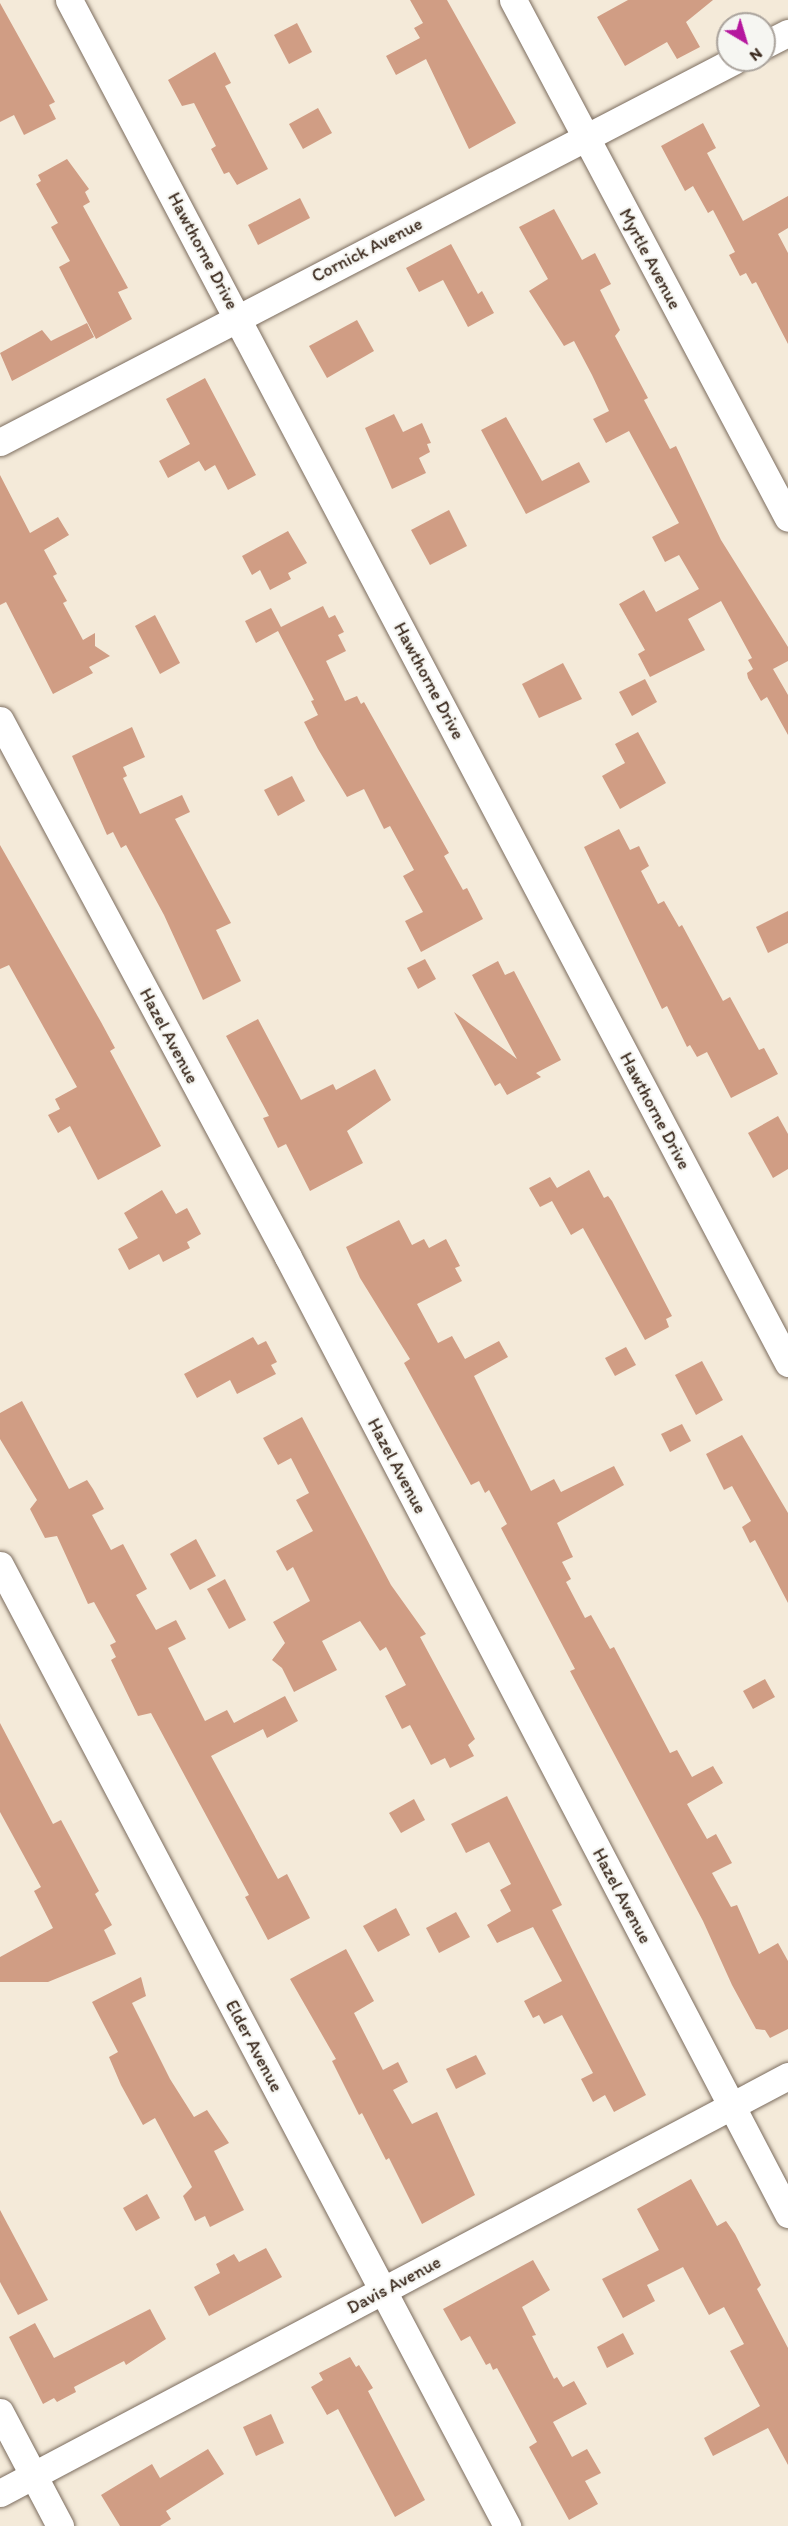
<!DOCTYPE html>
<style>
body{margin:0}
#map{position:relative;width:788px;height:2526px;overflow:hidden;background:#f4ead9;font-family:Itim,sans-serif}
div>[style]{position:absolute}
.building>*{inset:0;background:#d09d84}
.roads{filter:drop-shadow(0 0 2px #7c6d5f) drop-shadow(0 0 2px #7c6d5f)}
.minor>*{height:27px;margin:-13.5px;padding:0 13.5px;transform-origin:13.5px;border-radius:13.5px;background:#fff}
span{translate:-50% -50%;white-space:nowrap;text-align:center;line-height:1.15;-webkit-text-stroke:4.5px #f6f6f2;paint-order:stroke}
.street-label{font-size:18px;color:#3b2a1e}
.north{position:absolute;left:716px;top:12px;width:60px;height:60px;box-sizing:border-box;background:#f6f6f2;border:2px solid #aba49d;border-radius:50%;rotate:142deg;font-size:16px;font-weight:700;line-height:24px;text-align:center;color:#3b2a1e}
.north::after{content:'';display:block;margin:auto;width:21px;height:27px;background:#b5179e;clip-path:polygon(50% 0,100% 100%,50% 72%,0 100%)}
</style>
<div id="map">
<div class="building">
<div style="clip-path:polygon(410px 0,447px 0,516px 123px,469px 149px,426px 59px,396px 75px,386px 56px,420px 38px,414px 28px,423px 23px)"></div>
<div style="clip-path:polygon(628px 0,713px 0,686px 22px,700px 47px,677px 59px,667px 42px,625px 66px,597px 17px)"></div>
<div style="clip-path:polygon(0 3px,55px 102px,49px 105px,56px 119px,24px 135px,14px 115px,0 122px)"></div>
<div style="clip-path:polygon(297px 23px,312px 52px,289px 64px,274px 35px)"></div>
<div style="clip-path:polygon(215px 52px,231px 83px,225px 86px,268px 169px,237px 185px,229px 172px,224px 174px,211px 149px,216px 146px,194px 103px,182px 106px,168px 80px)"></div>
<div style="clip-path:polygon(318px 108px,332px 133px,303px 149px,289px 124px)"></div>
<div style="clip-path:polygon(703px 123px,716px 148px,707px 153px,743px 221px,788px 196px,788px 228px,778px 234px,788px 253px,788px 344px,756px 282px,752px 284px,746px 273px,740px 276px,729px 255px,735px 252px,713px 210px,708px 213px,693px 186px,685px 191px,661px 146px)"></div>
<div style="clip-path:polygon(67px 159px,89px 189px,85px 192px,90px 202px,83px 206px,128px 288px,118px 292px,132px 319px,96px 339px,59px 267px,70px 261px,51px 227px,58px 223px,36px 184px,41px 181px,38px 175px)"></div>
<div style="clip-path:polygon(300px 198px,310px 218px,258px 245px,248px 225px)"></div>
<div style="clip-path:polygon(554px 209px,582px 260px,595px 253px,611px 284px,600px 290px,620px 330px,615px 336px,648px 398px,644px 400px,670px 449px,676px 446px,721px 540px,788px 647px,788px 661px,773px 669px,788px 695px,788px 735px,767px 697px,761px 701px,748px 678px,747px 673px,753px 669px,748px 660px,752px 658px,721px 601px,688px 619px,705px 650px,650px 677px,638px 654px,645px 650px,619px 604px,644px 590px,656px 612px,699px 589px,679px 555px,665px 562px,652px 537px,679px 523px,629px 431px,606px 443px,593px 419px,609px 411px,592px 375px,574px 341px,564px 346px,529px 291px,548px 279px,519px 227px)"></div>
<div style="clip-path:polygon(451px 244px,478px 294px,482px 291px,494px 313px,468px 327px,443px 280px,419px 292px,406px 268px)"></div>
<div style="clip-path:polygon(357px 320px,374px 351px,327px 378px,309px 346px)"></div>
<div style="clip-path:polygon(87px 323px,94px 337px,12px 381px,0 353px,42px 330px,51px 341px)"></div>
<div style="clip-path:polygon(205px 378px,256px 475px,228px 490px,215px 465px,205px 471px,199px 461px,168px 478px,159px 461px,190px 444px,166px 399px)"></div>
<div style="clip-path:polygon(394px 414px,403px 432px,422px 423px,431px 443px,427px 444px,430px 452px,419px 458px,426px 473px,392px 489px,365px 428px)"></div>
<div style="clip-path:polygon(506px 417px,542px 481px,579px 462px,590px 482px,526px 514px,481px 430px)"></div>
<div style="clip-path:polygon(0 475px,30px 533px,58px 517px,69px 535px,44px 550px,57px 574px,53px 576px,67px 601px,63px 603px,83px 640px,95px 633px,95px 646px,110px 656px,89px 667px,93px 673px,53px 694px,6px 602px,0 605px)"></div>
<div style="clip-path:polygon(449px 510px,467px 546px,430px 565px,411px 530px)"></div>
<div style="clip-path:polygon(288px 531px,307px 563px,288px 573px,291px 579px,270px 590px,260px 570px,252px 575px,242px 556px)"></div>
<div style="clip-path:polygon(323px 606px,329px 618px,335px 615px,344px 632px,338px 635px,346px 651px,326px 661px,345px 701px,357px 696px,361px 704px,364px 702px,449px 853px,444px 856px,463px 890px,467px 888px,483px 919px,421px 952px,405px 921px,423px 912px,403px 876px,414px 870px,390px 826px,384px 829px,364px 789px,347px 797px,318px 749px,304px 722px,318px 715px,311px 701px,314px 700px,278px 631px,256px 643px,245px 621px,271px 608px,281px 627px)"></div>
<div style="clip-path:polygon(155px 615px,180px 663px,160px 674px,135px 626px)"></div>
<div style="clip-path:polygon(563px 663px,582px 699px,539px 718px,522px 684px)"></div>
<div style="clip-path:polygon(645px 679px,657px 702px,632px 716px,619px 692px)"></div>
<div style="clip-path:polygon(132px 727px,145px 757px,123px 767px,127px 776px,123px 778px,140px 814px,182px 795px,190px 812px,175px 819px,231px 923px,216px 930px,241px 981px,203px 1000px,164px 915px,126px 845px,121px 848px,113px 832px,107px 835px,72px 756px)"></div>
<div style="clip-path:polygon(638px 732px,666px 783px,620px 809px,602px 776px,625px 763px,615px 744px)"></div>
<div style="clip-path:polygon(292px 776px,305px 801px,278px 816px,264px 790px)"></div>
<div style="clip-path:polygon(619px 829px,630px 850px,639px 846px,649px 866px,641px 871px,658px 904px,664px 901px,679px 927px,682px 925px,723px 1001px,730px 997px,759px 1050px,764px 1048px,778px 1074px,731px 1098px,707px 1052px,697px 1057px,690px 1045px,687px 1047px,667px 1006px,662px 1009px,584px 847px)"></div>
<div style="clip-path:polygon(0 845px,101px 1022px,115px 1048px,110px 1051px,161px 1146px,98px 1180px,70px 1126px,58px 1133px,48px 1115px,60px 1109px,55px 1099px,77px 1087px,9px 965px,0 969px)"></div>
<div style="clip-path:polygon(788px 911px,788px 943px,768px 953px,756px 927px)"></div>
<div style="clip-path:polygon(425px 959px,436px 979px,418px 989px,407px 968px)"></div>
<div style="clip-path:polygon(498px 961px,505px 975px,514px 971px,561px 1060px,536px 1073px,541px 1077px,507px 1095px,500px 1083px,495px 1086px,454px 1012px,517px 1059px,472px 975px)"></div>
<div style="clip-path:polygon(258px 1019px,301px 1100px,333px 1084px,336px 1090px,375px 1069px,391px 1100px,347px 1131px,363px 1163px,310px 1191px,286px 1144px,278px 1148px,263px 1118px,269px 1116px,226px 1036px)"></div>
<div style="clip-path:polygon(778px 1116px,788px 1134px,788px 1169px,773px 1178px,748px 1133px)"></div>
<div style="clip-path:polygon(589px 1170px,604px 1198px,608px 1196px,612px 1201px,672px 1316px,666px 1319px,669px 1327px,645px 1340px,583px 1228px,571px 1235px,552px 1201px,540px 1207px,529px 1188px,550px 1177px,557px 1188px)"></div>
<div style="clip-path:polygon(162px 1190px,176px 1214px,187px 1208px,201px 1234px,187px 1242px,190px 1248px,163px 1262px,159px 1254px,129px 1270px,118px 1249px,138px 1238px,124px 1213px)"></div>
<div style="clip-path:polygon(399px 1220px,412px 1245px,424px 1239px,429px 1248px,446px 1239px,460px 1266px,455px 1268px,462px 1281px,417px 1304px,438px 1343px,452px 1336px,465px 1359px,499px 1341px,508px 1357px,474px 1376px,531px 1491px,554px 1479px,561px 1492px,614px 1466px,624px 1485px,557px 1523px,573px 1557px,562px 1562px,571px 1579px,566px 1582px,585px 1618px,591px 1615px,610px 1649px,614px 1647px,670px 1753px,677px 1750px,692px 1777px,713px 1766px,723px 1783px,687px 1804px,707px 1839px,716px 1834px,732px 1863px,712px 1873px,731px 1907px,737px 1905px,759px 1954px,778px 1943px,788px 1961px,788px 2029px,770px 2038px,765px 2030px,756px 2029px,732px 1985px,703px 1921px,570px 1671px,575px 1669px,501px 1528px,507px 1524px,489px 1490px,485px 1493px,479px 1481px,471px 1485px,404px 1363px,410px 1359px,360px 1278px,346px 1247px)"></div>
<div style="clip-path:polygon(253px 1337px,258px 1345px,266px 1341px,277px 1362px,271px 1365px,276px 1374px,237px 1394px,230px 1380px,197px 1398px,184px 1374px)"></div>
<div style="clip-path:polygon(626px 1347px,636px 1365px,615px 1376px,605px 1358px)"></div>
<div style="clip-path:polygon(702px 1361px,723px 1400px,696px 1415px,675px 1375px)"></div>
<div style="clip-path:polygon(22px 1401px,69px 1489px,87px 1480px,93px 1489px,104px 1509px,92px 1515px,111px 1550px,123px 1544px,147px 1589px,136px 1595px,156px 1630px,176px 1620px,186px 1639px,168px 1648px,205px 1721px,227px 1710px,234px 1723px,285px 1696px,298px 1721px,267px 1738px,263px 1729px,211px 1756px,278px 1879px,287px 1874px,310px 1918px,268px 1940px,245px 1897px,249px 1895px,151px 1713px,138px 1716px,111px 1660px,116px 1657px,110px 1645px,116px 1642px,94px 1602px,88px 1604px,57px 1536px,45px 1538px,30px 1509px,37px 1500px,0 1439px,0 1413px)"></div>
<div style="clip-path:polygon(302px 1417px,391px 1585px,426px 1634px,420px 1637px,475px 1739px,468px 1745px,474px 1756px,450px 1768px,445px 1758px,431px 1765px,410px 1725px,402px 1729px,385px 1696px,406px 1685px,386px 1647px,380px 1651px,360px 1621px,322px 1641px,337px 1670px,294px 1692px,282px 1668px,272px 1660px,285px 1643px,273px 1622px,310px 1601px,293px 1567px,287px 1571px,276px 1551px,313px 1531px,296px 1500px,309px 1493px,291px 1458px,278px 1465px,263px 1438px)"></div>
<div style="clip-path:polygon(682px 1424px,691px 1441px,670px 1452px,661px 1434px)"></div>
<div style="clip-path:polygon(742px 1435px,788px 1513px,788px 1603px,755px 1540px,750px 1543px,742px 1527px,751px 1521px,732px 1486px,724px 1490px,706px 1454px)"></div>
<div style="clip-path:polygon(196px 1539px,216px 1576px,190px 1590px,170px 1554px)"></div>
<div style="clip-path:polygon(225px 1579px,246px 1620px,229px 1629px,207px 1589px)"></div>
<div style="clip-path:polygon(765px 1679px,775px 1697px,753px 1709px,743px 1691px)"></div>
<div style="clip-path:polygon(0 1723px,53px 1824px,61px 1820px,99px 1891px,95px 1894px,112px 1925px,104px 1930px,116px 1954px,48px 1982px,0 1982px,0 1957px,53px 1928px,34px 1891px,41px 1887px,0 1812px)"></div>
<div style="clip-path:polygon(507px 1796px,562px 1905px,552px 1910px,646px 2095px,614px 2112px,605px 2095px,593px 2102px,581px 2079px,593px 2073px,562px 2015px,544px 2024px,539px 2015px,533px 2018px,524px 2001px,562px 1981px,533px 1927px,497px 1943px,487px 1925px,511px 1911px,500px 1890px,511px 1884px,489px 1842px,466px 1853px,451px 1824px)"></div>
<div style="clip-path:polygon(414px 1799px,425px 1820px,401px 1833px,389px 1813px)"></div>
<div style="clip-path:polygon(396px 1908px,410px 1935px,378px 1952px,363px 1926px)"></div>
<div style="clip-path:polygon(456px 1912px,470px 1937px,439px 1953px,426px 1928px)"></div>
<div style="clip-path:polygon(346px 1949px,374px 2001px,354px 2013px,383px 2070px,398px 2062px,408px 2082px,393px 2090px,412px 2124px,437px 2112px,475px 2195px,422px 2224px,389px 2158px,386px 2160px,362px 2113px,359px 2115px,332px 2061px,336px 2059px,290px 1979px)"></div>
<div style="clip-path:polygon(141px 1977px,146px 1996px,132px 2003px,170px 2079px,194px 2117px,207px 2110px,229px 2143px,214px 2151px,244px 2210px,210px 2227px,205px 2216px,195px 2221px,183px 2196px,192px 2187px,155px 2118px,143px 2125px,121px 2085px,109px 2057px,118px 2052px,92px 2002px)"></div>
<div style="clip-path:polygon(476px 2055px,486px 2074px,456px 2089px,446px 2069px)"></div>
<div style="clip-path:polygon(691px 2179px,717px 2226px,726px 2221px,735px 2234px,761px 2285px,757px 2289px,788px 2348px,788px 2465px,768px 2428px,713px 2456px,704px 2438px,760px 2406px,730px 2351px,744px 2344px,724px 2307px,709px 2315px,683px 2267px,647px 2285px,655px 2301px,623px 2318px,602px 2279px,659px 2250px,637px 2209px)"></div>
<div style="clip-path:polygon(147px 2194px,160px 2218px,136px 2231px,123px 2208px)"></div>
<div style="clip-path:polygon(0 2210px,48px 2300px,18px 2315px,0 2282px)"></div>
<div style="clip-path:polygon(266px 2248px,282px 2277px,209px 2316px,194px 2287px,220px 2273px,216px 2264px,234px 2254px,239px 2262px)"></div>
<div style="clip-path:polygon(533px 2260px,550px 2290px,522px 2307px,536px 2335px,532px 2336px,554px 2379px,557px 2377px,563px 2387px,574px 2381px,587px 2404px,553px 2422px,572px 2457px,587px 2449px,601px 2473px,585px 2481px,598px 2504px,569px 2520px,529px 2447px,537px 2442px,497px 2368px,493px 2370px,490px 2363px,486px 2365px,470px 2336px,461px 2341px,443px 2309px)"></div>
<div style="clip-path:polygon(150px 2309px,166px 2339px,126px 2365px,124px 2361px,74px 2387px,76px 2392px,57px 2402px,54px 2398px,43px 2404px,9px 2337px,35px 2323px,54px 2358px)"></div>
<div style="clip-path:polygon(623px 2333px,634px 2354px,607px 2368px,597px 2347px)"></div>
<div style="clip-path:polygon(350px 2357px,356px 2367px,359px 2365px,373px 2388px,368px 2391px,425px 2500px,395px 2517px,338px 2409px,327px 2415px,311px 2387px,323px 2380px,319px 2373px)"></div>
<div style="clip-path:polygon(271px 2414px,284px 2443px,256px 2456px,243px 2427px)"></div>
<div style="clip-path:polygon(208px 2449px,224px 2474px,166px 2511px,171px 2519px,160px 2526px,120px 2526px,101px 2495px,152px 2464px,160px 2478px)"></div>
</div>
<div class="roads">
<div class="minor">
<div style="left:69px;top:0;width:1541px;rotate:62.19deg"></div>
<div style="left:513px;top:0;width:586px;rotate:62.04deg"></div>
<div style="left:764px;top:45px;width:27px;rotate:-27deg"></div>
<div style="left:0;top:442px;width:828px;rotate:-27.46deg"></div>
<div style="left:0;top:720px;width:609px;rotate:61.79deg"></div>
<div style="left:288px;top:1257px;width:1080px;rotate:62.41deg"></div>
<div style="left:0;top:1565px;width:1087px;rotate:62.18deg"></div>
<div style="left:0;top:2412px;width:129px;rotate:62.2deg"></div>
<div style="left:0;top:2493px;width:892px;rotate:-27.89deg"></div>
</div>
</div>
<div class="street-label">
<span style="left:367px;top:250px;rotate:-27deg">Cornick Avenue</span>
<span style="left:203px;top:251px;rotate:62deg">Hawthorne Drive</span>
<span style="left:650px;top:259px;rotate:62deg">Myrtle Avenue</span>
<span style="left:429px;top:681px;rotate:62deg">Hawthorne Drive</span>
<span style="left:169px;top:1036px;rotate:62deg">Hazel Avenue</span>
<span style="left:655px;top:1111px;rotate:62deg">Hawthorne Drive</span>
<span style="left:397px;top:1466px;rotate:62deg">Hazel Avenue</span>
<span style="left:622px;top:1896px;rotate:62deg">Hazel Avenue</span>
<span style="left:254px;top:2046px;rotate:62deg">Elder Avenue</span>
<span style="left:394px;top:2285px;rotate:-28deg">Davis Avenue</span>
</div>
<div class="north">N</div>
</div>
